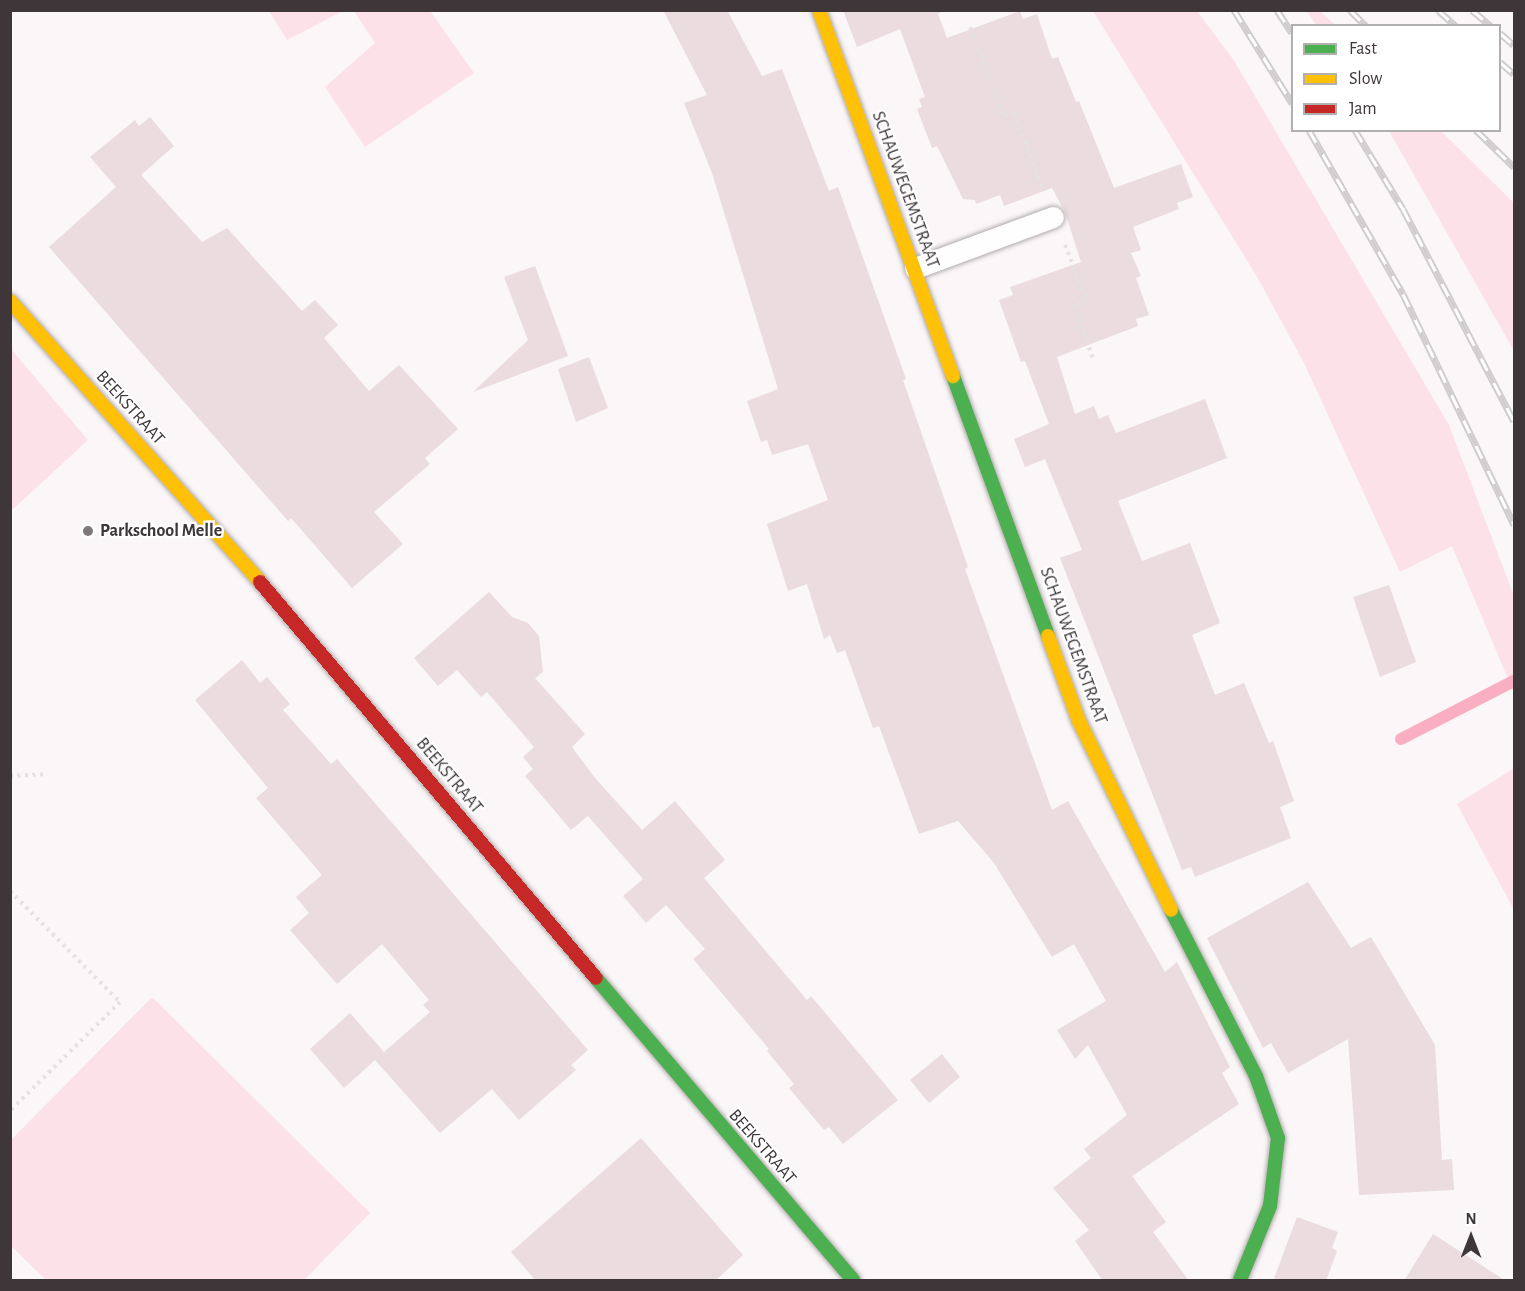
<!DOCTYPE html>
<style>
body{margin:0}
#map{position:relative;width:1525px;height:1291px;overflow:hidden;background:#fbf6f7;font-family:"Alegreya Sans",sans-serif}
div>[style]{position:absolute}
.green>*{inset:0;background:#fce2e8}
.stream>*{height:12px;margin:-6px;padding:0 6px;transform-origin:6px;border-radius:6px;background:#f9aec1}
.building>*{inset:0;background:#eadcdf}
.path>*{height:4px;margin-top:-2px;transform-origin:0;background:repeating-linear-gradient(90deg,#e4e2e3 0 3px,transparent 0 7.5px)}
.roads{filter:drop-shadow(0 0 2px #b1abac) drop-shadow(0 0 2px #b1abac)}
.lane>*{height:21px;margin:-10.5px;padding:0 10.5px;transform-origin:10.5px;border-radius:10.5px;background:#fefefe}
.fast>*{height:14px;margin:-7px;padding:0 7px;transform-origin:7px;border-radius:7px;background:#4caf50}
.slow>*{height:14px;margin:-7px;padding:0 7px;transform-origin:7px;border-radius:7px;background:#ffc107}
.jam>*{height:14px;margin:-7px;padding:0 7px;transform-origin:7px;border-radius:7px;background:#c62828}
.rail>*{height:7px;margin-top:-3.5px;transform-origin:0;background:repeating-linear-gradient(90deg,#fff 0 14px,#d0cdce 0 28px);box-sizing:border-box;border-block:2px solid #d0cdce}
.dots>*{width:16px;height:16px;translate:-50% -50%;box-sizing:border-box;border:3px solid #fff;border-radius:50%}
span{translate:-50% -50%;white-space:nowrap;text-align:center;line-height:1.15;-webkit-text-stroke:4.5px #fff;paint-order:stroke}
.street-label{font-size:18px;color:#3e3638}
.poi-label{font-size:18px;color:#3e3638;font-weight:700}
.left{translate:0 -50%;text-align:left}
.frame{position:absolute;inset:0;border:12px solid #3e3638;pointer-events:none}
.legend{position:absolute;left:1291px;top:24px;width:210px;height:108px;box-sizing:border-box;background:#fff;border:2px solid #b2afaf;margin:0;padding:8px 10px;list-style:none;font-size:18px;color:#3e3638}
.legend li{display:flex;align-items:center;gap:12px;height:30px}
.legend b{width:30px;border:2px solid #b2afaf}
.north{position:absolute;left:1441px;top:1207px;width:60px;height:60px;-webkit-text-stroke:4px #fff;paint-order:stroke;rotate:0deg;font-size:16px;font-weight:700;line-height:24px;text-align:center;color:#3e3638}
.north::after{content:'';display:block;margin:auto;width:21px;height:27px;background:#3e3638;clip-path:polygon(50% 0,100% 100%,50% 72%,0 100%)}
</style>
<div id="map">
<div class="green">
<div style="clip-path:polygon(269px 11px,343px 11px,287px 40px)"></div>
<div style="clip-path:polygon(354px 11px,430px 11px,474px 73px,365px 147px,325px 87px,375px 43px)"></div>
<div style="clip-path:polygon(1093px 11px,1197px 11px,1233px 59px,1449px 425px,1514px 596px,1514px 693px,1452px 546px,1400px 572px,1304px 363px,1256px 275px)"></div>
<div style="clip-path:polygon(1307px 11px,1320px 11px,1335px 25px,1316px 25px)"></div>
<div style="clip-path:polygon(1389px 131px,1441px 131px,1514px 203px,1514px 351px)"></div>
<div style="clip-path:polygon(11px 349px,88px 440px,11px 511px,10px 511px)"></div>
<div style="clip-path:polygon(1514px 768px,1514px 910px,1457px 804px)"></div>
<div style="clip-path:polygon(152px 997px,370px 1213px,304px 1280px,46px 1280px,11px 1246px,11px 1140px)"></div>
</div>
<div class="stream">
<div style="left:1401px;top:739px;width:127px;rotate:-27.2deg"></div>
</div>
<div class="building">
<div style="clip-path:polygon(663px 10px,727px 10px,762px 76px,782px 69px,829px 191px,838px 187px,906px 379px,903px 380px,968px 567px,965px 569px,1052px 810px,1068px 801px,1165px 972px,1177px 962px,1230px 1067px,1222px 1073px,1239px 1104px,1132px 1176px,1166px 1222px,1153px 1232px,1189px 1281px,1103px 1281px,1075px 1241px,1089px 1230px,1053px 1188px,1091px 1158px,1084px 1149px,1127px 1115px,1088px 1045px,1075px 1059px,1057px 1030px,1106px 1001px,1074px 944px,1052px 957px,994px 863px,958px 821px,919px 834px,879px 726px,873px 728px,845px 650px,837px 653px,830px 635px,824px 639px,807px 584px,788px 591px,767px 524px,828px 500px,808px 444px,772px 455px,767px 440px,761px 442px,747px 401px,778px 389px,712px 173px,684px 103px,707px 95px)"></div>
<div style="clip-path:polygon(843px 10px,944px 10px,938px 14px,947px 38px,1020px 11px,1023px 19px,1037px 14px,1052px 59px,1058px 57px,1076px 102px,1079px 101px,1114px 188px,1181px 164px,1193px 197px,1177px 203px,1179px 209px,1133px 227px,1141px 250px,1131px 253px,1141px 276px,1136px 278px,1149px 315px,1136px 319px,1138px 326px,1057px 357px,1075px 414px,1094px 406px,1099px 419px,1108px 415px,1116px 433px,1205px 399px,1227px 458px,1118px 501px,1142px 561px,1190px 543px,1220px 623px,1192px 635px,1215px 695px,1244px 683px,1269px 743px,1273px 741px,1294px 801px,1280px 807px,1291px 838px,1195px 877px,1191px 867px,1182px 870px,1060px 558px,1082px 550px,1045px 459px,1025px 467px,1014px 439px,1049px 424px,1025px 361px,1021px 362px,999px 300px,1013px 295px,1010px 287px,1081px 262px,1065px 212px,1052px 188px,1004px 206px,1000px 195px,976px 204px,975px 200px,963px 199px,937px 146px,932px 148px,917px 109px,922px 107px,919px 99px,925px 97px,900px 29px,857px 47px)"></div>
<div style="clip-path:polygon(150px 117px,174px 146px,141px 175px,202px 242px,227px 228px,302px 311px,315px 300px,338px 325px,324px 338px,369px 391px,399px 365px,458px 429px,425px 458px,430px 464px,374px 512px,403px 544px,352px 588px,291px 518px,288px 521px,49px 247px,116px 187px,90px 157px,135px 120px,139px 126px)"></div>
<div style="clip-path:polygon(535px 266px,568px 356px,473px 392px,528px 340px,504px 277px)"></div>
<div style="clip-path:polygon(589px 357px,608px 408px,576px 422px,558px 369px)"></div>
<div style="clip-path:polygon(1389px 585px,1416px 662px,1380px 677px,1353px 597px)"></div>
<div style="clip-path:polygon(489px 592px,512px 617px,528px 623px,539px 636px,543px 672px,535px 678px,585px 734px,572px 747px,595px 778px,642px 830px,675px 801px,725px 860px,704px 878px,807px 1000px,811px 996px,898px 1100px,843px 1144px,829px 1127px,824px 1130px,789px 1088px,794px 1084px,767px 1051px,769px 1049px,693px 959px,705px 949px,666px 905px,646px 923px,623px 896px,643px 879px,588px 816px,571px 830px,525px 776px,533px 769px,523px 757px,534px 747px,487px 692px,481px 697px,457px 670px,438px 686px,414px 658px)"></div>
<div style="clip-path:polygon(242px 660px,260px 683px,267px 677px,290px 704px,283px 710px,331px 764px,337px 759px,588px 1050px,571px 1065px,576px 1070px,519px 1120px,492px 1089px,440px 1133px,375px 1060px,344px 1088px,310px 1049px,350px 1013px,384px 1052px,430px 1012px,423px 1005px,429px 1000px,382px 944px,337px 984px,290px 930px,309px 913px,296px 897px,322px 875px,256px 798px,268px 788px,195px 700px)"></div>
<div style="clip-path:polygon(1308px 882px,1351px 948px,1371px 937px,1435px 1045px,1442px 1160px,1452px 1159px,1454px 1190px,1359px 1195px,1348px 1039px,1288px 1073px,1271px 1043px,1263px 1048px,1207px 938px)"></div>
<div style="clip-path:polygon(942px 1054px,960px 1077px,929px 1103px,910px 1080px)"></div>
<div style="clip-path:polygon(641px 1138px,743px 1255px,715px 1281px,536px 1281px,511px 1252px)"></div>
<div style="clip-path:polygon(1297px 1217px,1338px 1232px,1332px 1248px,1337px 1251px,1326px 1281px,1273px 1281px)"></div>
<div style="clip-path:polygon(1433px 1234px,1506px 1281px,1404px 1281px)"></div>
</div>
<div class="path">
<div style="left:970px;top:27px;width:95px;rotate:69.1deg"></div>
<div style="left:1004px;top:116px;width:10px;rotate:-17deg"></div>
<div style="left:1014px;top:113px;width:80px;rotate:69.5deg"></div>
<div style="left:1065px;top:245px;width:59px;rotate:68.2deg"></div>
<div style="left:1087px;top:300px;width:14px;rotate:159deg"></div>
<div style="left:1074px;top:305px;width:57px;rotate:70.6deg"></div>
<div style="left:10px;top:776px;width:35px;rotate:-3deg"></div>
<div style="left:10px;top:891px;width:156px;rotate:45.3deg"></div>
<div style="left:120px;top:1002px;width:155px;rotate:135.3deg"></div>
</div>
<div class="roads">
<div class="lane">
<div style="left:915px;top:268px;width:147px;rotate:-20.3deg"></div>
</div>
<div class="fast">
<div style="left:953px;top:376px;width:277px;rotate:69.9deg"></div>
<div style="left:1171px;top:910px;width:186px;rotate:62.9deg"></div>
<div style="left:1256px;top:1076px;width:66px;rotate:70.5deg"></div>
<div style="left:1278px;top:1138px;width:68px;rotate:96.7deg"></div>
<div style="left:1270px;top:1206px;width:80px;rotate:112.1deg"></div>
<div style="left:596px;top:978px;width:397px;rotate:49.6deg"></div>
</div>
<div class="slow">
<div style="left:819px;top:10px;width:390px;rotate:69.9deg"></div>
<div style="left:10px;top:301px;width:376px;rotate:48.3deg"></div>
<div style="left:1048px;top:636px;width:90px;rotate:70deg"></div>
<div style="left:1079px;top:721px;width:210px;rotate:64deg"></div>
</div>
<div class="jam">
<div style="left:260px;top:582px;width:519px;rotate:49.69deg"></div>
</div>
</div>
<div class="rail">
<div style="left:1234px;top:10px;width:110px;rotate:58.1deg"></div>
<div style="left:1277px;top:10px;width:27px;rotate:57deg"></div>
<div style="left:1350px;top:10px;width:23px;rotate:45deg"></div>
<div style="left:1438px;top:10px;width:24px;rotate:42deg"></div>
<div style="left:1472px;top:10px;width:25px;rotate:40deg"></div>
<div style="left:1500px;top:33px;width:18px;rotate:41deg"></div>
<div style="left:1500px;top:62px;width:18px;rotate:41deg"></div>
<div style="left:1309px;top:130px;width:189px;rotate:60.2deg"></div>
<div style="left:1403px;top:294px;width:256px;rotate:64.3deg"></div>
<div style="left:1355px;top:130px;width:92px;rotate:58.7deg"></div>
<div style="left:1403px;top:209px;width:239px;rotate:62.4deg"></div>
<div style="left:1476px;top:130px;width:53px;rotate:44.2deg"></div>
</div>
<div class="dots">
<div style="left:88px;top:531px;background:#80797b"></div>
</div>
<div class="street-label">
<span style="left:905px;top:190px;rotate:70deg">SCHAUWEGEMSTRAAT</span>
<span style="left:130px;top:408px;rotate:48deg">BEEKSTRAAT</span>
<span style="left:1073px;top:646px;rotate:70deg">SCHAUWEGEMSTRAAT</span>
<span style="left:449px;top:776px;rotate:50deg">BEEKSTRAAT</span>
<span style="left:762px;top:1147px;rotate:49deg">BEEKSTRAAT</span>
</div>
<div class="poi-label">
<span class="left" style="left:100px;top:531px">Parkschool Melle</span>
</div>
<div class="frame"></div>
<ul class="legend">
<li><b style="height:8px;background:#4caf50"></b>Fast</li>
<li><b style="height:8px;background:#ffc107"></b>Slow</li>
<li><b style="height:8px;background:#c62828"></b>Jam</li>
</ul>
<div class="north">N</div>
</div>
